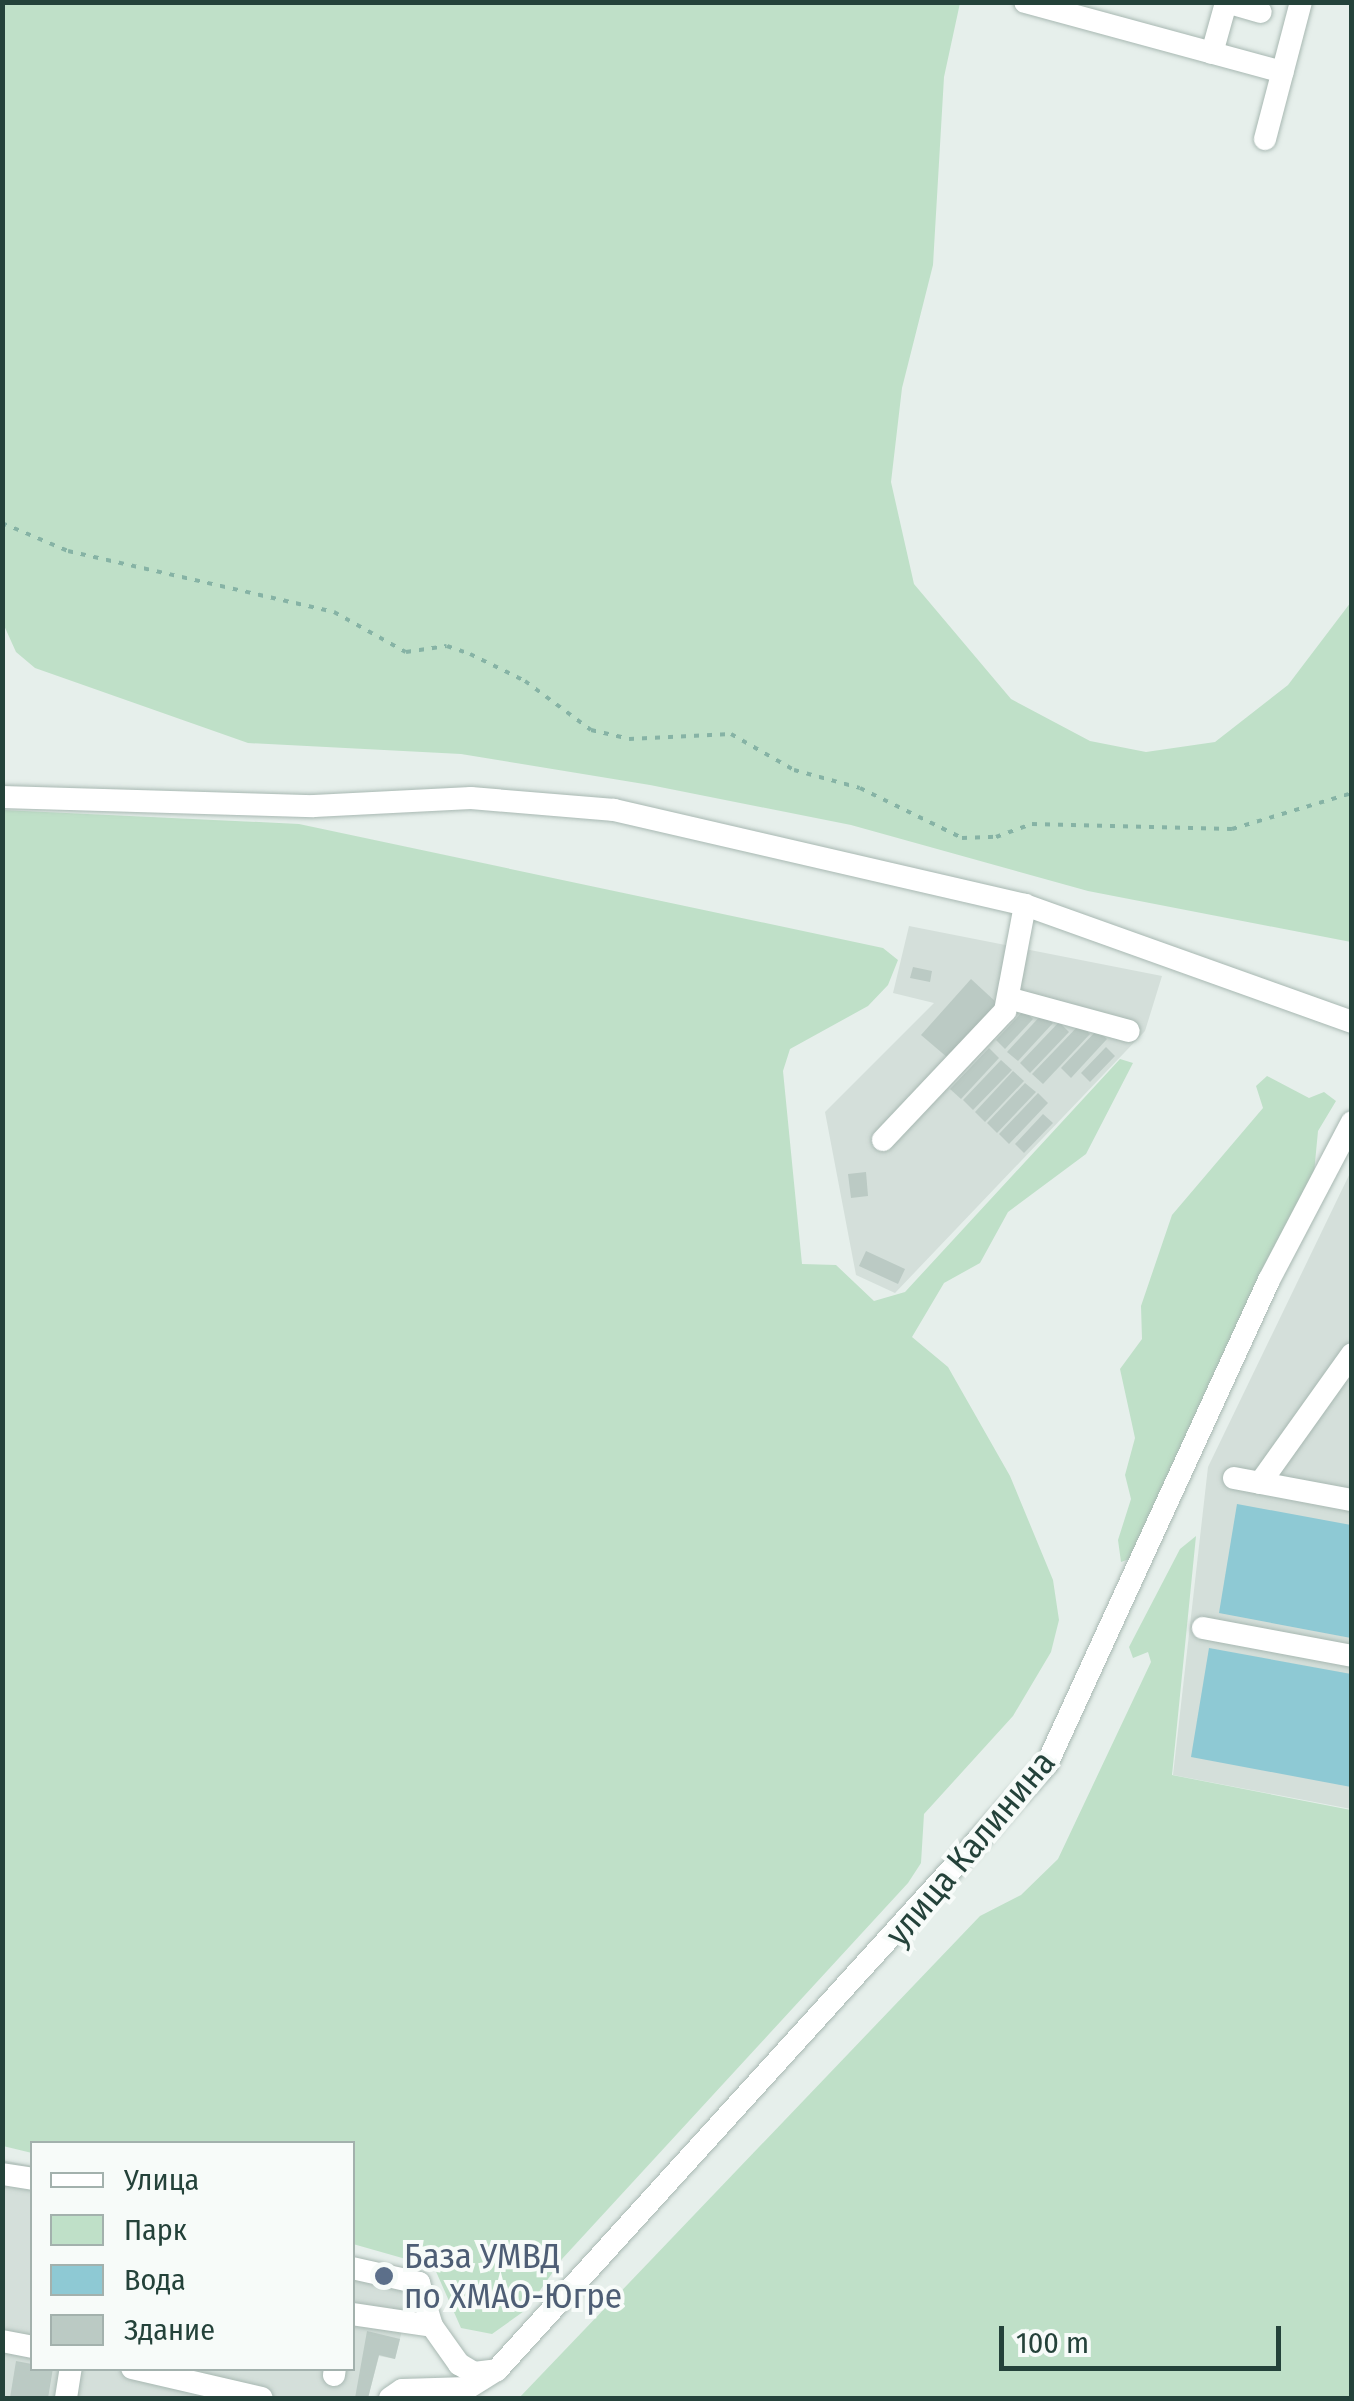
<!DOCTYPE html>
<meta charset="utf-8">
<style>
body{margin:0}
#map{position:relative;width:1354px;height:2401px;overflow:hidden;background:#e6efeb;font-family:"Fira Sans Condensed",sans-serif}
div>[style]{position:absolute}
.built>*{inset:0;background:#d4dfda}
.green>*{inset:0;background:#bfe0c8}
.water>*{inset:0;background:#8ec9d4}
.building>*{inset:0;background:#bbcac4}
.path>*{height:4px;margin-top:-2px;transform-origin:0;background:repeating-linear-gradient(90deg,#86b3a5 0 5px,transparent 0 13px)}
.roads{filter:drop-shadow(0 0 2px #a8b8b2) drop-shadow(0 0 2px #a8b8b2)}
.minor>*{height:22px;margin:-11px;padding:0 11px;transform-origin:11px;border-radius:11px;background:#fff}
.dots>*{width:28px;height:28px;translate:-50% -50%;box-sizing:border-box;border:5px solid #f7fbf9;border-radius:50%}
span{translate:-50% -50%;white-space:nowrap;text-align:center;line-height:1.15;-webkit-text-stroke:8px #f7fbf9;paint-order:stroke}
.street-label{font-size:35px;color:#24423a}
.service-label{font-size:35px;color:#4e5e75}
.left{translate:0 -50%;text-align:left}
.frame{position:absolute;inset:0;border:5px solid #24423a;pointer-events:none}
.legend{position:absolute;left:30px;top:2141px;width:325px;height:230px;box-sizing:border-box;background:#f7fbf9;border:2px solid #a3b1ad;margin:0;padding:12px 18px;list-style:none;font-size:30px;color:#24423a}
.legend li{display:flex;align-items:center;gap:20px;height:50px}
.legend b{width:50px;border:2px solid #a3b1ad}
.scale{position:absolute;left:999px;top:2326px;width:282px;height:45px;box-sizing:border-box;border:5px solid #24423a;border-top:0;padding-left:12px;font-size:30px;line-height:35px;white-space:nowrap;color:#24423a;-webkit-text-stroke:8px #f7fbf9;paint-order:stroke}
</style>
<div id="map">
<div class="built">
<div style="clip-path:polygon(909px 926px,1162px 976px,1145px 1031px,895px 1293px,856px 1275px,825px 1112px,934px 1003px,893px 993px)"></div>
<div style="clip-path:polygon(1351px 1171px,1351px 1809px,1173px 1775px,1208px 1467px)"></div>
<div style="clip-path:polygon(2px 2160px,32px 2166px,32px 2368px,352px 2368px,353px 2257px,417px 2270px,395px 2359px,379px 2356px,368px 2398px,3px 2398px)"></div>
</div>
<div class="green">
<div style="clip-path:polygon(2px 3px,960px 3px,944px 77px,933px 265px,902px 388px,891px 482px,914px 584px,1011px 699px,1090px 741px,1146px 752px,1215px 742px,1288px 685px,1351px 602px,1351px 942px,1088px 891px,851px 825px,650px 785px,461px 754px,248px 743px,35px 668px,16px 652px,2px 621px)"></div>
<div style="clip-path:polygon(3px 810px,299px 824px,883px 948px,898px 960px,888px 985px,868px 1006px,790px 1049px,783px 1071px,802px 1264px,836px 1265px,874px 1301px,905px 1292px,1120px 1059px,1133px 1063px,1086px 1154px,1008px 1212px,980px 1263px,944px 1283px,912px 1337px,948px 1367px,1010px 1476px,1053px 1580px,1059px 1620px,1051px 1652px,1013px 1716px,924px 1814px,921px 1863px,908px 1883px,562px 2259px,527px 2309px,492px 2334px,461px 2328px,434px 2267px,353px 2244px,352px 2144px,32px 2144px,32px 2153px,3px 2146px)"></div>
<div style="clip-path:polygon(1267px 1076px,1309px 1098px,1324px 1092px,1336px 1101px,1318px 1131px,1314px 1173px,1132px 1558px,1121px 1562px,1118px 1540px,1131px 1499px,1125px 1475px,1135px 1438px,1120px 1369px,1142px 1339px,1141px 1306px,1172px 1215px,1263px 1108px,1256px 1086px)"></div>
<div style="clip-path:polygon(1196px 1536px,1172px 1775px,1351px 1810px,1351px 2398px,519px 2398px,980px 1916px,1021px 1895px,1058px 1859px,1151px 1662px,1148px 1652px,1133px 1658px,1129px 1647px,1180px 1549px)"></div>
</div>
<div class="water">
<div style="clip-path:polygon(1237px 1504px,1351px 1525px,1351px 1638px,1219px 1613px)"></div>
<div style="clip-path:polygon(1209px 1648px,1351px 1674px,1351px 1787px,1191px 1757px)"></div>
</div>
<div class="building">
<div style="clip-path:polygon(913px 967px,932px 971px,930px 982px,910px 978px)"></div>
<div style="clip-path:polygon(971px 979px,997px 1003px,948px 1058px,921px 1035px)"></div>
<div style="clip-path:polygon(1024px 1010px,1033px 1019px,1005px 1049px,996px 1040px)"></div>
<div style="clip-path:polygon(1043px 1013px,1053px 1023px,1018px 1061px,1007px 1052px)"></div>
<div style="clip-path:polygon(1059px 1022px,1069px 1032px,1030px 1073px,1020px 1063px)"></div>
<div style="clip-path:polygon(1080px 1024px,1090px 1034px,1043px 1084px,1032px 1074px)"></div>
<div style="clip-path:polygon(1097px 1030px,1107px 1039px,1071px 1078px,1061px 1068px)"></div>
<div style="clip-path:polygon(1106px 1047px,1115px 1056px,1090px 1082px,1081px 1073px)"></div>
<div style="clip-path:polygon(989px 1048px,999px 1058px,961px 1099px,950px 1089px)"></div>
<div style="clip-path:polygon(1001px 1060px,1012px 1070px,973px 1110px,963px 1100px)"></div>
<div style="clip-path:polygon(1013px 1071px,1024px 1081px,985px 1122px,975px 1112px)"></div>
<div style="clip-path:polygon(1025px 1083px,1036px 1092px,997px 1133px,987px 1123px)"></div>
<div style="clip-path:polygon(1038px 1093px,1048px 1103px,1009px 1144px,999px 1134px)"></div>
<div style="clip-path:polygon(1043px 1114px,1053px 1123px,1024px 1153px,1015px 1144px)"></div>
<div style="clip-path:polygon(866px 1172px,868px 1196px,851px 1198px,848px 1174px)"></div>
<div style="clip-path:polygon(866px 1251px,905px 1269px,898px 1284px,859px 1266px)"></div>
<div style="clip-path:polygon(367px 2331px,400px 2339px,395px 2359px,379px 2355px,368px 2398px,355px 2398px)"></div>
<div style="clip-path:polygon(16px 2361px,53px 2368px,48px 2398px,10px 2398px)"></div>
</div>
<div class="path">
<div style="left:2px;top:523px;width:72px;rotate:23deg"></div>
<div style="left:68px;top:551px;width:273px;rotate:12.9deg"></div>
<div style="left:334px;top:612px;width:82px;rotate:29.1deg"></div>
<div style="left:406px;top:652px;width:41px;rotate:-8.3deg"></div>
<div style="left:447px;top:646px;width:24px;rotate:19deg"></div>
<div style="left:470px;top:654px;width:61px;rotate:26.1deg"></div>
<div style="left:525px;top:681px;width:82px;rotate:36.6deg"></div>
<div style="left:591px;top:730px;width:39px;rotate:13deg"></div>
<div style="left:629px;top:739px;width:102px;rotate:-2.8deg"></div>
<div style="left:731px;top:734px;width:73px;rotate:29.7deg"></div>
<div style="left:794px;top:770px;width:68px;rotate:15.3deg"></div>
<div style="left:860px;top:788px;width:114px;rotate:26.1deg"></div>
<div style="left:962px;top:838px;width:34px;rotate:-2deg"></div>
<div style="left:996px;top:837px;width:38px;rotate:-20deg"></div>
<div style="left:1032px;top:824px;width:200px;rotate:1.4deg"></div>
<div style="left:1232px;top:829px;width:125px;rotate:-16.7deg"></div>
</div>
<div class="roads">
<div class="minor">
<div style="left:1025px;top:2px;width:267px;rotate:15.2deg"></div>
<div style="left:1226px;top:2px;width:36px;rotate:16deg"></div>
<div style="left:1212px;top:53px;width:52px;rotate:-74.4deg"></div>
<div style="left:1265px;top:139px;width:142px;rotate:-75.3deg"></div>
<div style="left:2px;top:797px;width:312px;rotate:1.7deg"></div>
<div style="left:314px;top:806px;width:157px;rotate:-2.9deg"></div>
<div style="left:471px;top:798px;width:144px;rotate:4.8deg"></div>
<div style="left:614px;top:810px;width:422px;rotate:13deg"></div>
<div style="left:1025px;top:905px;width:347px;rotate:19.7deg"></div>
<div style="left:1008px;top:998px;width:125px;rotate:15.3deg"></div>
<div style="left:883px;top:1140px;width:178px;rotate:-46.6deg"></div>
<div style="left:1005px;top:1011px;width:108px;rotate:-79.3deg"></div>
<div style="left:1234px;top:1478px;width:120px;rotate:10.6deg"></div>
<div style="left:1260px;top:1483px;width:158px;rotate:-54.5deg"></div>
<div style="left:1203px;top:1628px;width:152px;rotate:10.6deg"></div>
<div style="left:2px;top:2174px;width:30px;rotate:9deg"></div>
<div style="left:352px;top:2268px;width:69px;rotate:12.6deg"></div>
<div style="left:419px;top:2283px;width:45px;rotate:73.2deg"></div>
<div style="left:432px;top:2326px;width:47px;rotate:54.6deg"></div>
<div style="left:459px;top:2364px;width:17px;rotate:31deg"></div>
<div style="left:474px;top:2373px;width:23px;rotate:-7deg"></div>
<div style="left:352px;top:2314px;width:81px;rotate:8.5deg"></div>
<div style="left:2px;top:2341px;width:31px;rotate:11deg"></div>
<div style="left:132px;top:2368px;width:133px;rotate:13deg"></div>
<div style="left:334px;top:2375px;width:7px;rotate:-82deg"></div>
<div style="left:66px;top:2398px;width:30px;rotate:-81deg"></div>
<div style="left:390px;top:2398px;width:14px;rotate:-34deg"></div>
<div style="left:402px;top:2390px;width:66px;rotate:-1.7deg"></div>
<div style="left:468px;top:2388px;width:34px;rotate:-32deg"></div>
<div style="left:497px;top:2370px;width:818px;rotate:-47.77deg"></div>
<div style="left:1047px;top:1764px;width:532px;rotate:-65.36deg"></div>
<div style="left:1269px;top:1280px;width:178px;rotate:-62.3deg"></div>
</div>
</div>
<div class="dots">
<div style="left:384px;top:2276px;background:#5c6f8a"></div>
</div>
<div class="street-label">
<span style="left:970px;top:1848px;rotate:-50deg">улица Калинина</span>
</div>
<div class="service-label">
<span class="left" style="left:404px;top:2276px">База УМВД<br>по ХМАО-Югре</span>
</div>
<div class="frame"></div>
<ul class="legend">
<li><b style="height:12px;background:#fff"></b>Улица</li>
<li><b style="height:28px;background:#bfe0c8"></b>Парк</li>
<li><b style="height:28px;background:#8ec9d4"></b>Вода</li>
<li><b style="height:28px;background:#bbcac4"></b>Здание</li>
</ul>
<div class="scale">100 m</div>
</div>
